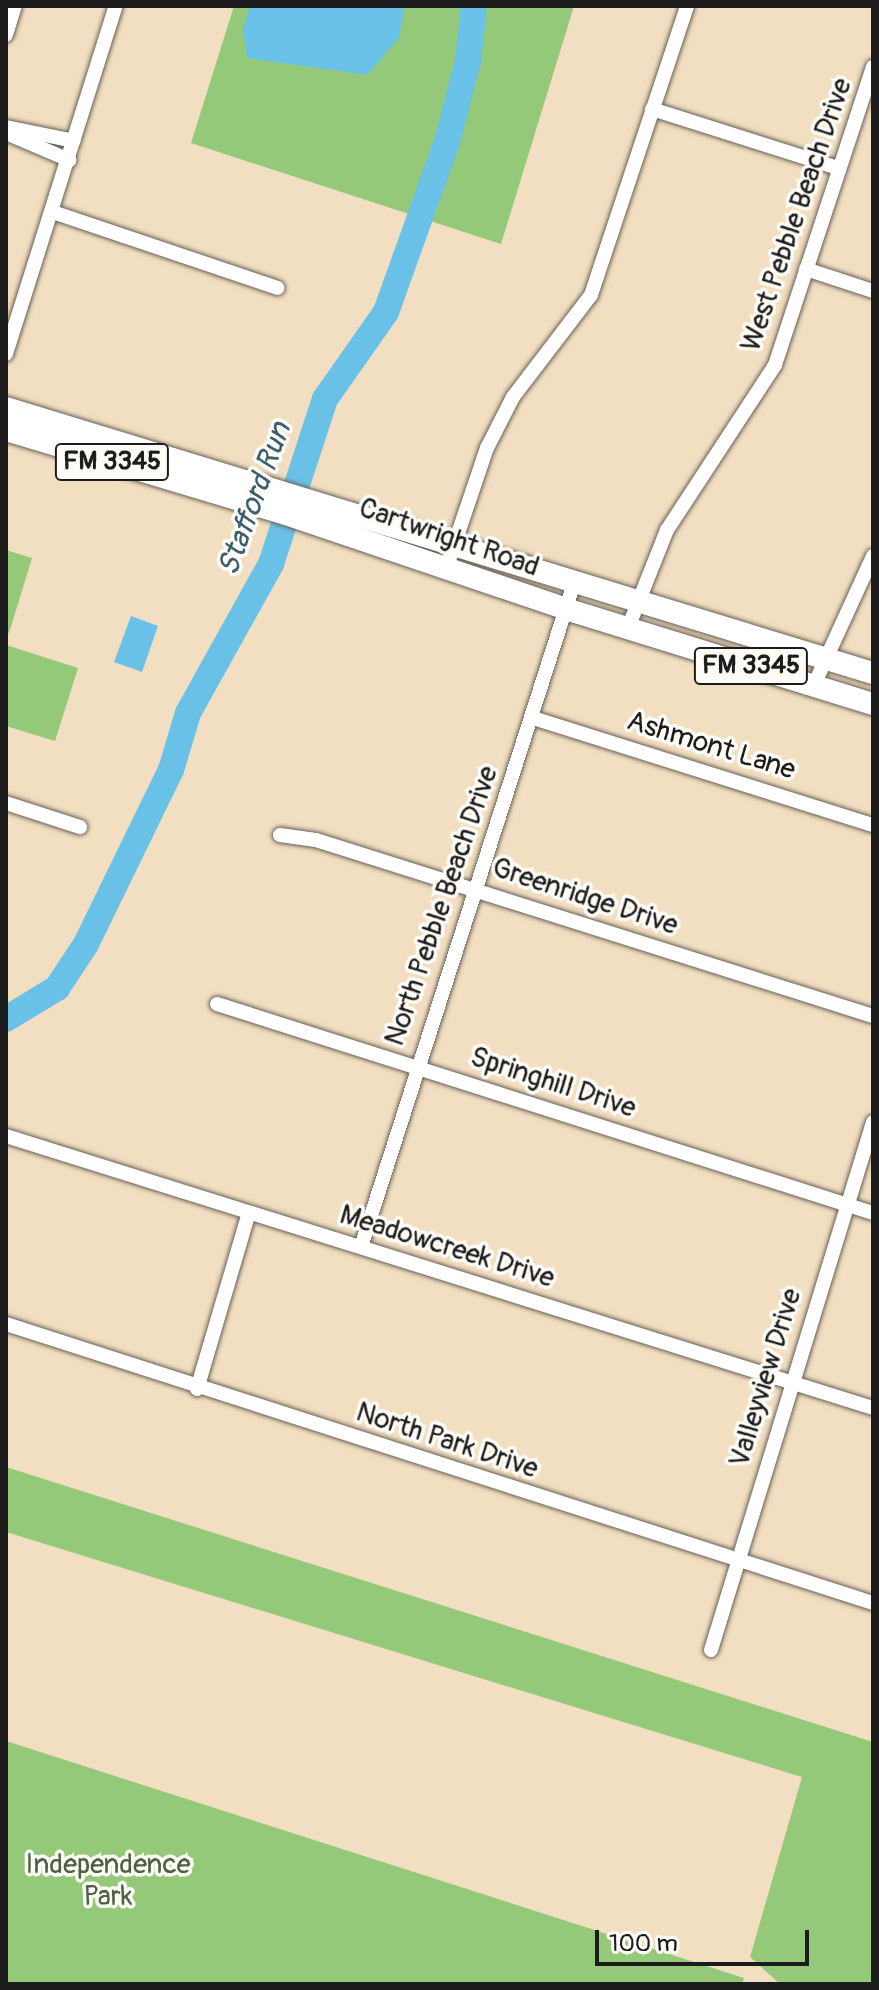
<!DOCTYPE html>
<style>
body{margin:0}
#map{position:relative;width:879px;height:1990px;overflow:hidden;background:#f2dec1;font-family:Pangolin,sans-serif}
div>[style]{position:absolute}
.green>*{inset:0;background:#95c97a}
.water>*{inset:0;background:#6ac1e7}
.river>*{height:26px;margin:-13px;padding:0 13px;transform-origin:13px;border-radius:13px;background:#6ac1e7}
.roads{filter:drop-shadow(0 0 2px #676056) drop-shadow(0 0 2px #676056)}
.minor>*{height:14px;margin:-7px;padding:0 7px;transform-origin:7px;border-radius:7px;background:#fff}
.primary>*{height:22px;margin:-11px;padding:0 11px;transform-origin:11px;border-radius:11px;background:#fff}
span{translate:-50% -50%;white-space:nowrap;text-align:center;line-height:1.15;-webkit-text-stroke:7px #fdfcf7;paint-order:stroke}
.shield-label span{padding:2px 6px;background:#fdfcf7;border:2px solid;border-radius:6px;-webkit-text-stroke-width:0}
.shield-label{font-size:26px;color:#1c1c1c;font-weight:700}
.street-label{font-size:28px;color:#1c1c1c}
.park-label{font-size:28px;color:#4c6142}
.water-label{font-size:30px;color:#3b5e6d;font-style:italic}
.frame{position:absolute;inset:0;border:8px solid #1c1c1c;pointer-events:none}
.scale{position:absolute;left:595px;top:1930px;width:214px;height:36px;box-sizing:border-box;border:4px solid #1c1c1c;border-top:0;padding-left:10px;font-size:24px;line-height:28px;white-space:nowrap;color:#1c1c1c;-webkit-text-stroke:6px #fdfcf7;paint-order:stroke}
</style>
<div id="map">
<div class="green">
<div style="clip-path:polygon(234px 6px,574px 6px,501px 244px,191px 143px)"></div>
<div style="clip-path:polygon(6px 550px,32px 558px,9px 633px,6px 632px)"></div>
<div style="clip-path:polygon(6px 645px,78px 668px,55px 741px,6px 726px)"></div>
<div style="clip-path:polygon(6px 1467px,873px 1742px,873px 1984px,780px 1984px,750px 1957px,802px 1777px,6px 1532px)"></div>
<div style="clip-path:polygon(6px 1741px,744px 1978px,742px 1984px,6px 1984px)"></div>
</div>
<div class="water">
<div style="clip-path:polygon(250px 6px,405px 6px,399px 38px,367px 75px,247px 58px,243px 30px)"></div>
<div style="clip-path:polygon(131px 616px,158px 626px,142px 672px,114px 662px)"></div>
</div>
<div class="river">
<div style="left:6px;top:1019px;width:60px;rotate:-31.3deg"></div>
<div style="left:57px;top:988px;width:53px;rotate:-56.6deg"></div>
<div style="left:86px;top:944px;width:194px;rotate:-64deg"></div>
<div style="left:171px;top:770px;width:59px;rotate:-73.4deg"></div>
<div style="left:188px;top:713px;width:171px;rotate:-60.9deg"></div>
<div style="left:271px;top:564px;width:174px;rotate:-71.9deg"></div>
<div style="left:325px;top:399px;width:106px;rotate:-55deg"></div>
<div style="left:386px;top:312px;width:181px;rotate:-70.3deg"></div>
<div style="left:447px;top:142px;width:84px;rotate:-75.5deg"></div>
<div style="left:468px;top:61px;width:55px;rotate:-83.8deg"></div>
</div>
<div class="roads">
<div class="minor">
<div style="left:6px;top:35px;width:30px;rotate:-73deg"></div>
<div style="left:652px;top:109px;width:195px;rotate:17.6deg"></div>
<div style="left:6px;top:127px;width:69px;rotate:11.6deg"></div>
<div style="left:6px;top:133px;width:69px;rotate:23.2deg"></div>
<div style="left:53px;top:212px;width:237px;rotate:18.7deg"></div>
<div style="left:806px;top:269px;width:71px;rotate:18.2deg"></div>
<div style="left:6px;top:354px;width:365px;rotate:-72.5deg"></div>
<div style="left:447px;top:566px;width:125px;rotate:-71.3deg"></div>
<div style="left:487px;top:448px;width:57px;rotate:-63deg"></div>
<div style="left:513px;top:397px;width:128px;rotate:-52.6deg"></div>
<div style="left:591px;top:295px;width:305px;rotate:-71.6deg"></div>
<div style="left:628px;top:628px;width:105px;rotate:-68.3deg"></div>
<div style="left:667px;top:530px;width:197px;rotate:-56.8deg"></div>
<div style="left:775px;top:365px;width:314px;rotate:-71.8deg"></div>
<div style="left:814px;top:685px;width:142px;rotate:-65.4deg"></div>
<div style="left:533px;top:718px;width:356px;rotate:17.5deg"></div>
<div style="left:6px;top:803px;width:78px;rotate:18deg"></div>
<div style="left:280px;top:835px;width:36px;rotate:8deg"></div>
<div style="left:316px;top:840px;width:584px;rotate:17.54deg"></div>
<div style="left:217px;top:1004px;width:688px;rotate:17.67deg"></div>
<div style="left:6px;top:1136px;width:909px;rotate:17.42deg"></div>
<div style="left:361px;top:1247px;width:697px;rotate:-72.21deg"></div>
<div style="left:6px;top:1324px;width:911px;rotate:17.84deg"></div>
<div style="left:197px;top:1389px;width:184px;rotate:-73.6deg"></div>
<div style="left:711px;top:1650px;width:552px;rotate:-72.94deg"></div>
</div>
<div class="primary">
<div style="left:6px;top:408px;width:907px;rotate:17deg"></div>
<div style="left:6px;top:430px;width:292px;rotate:16.7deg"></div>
<div style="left:286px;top:514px;width:299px;rotate:18.7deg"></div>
<div style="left:569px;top:610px;width:318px;rotate:17.2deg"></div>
</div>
</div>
<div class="shield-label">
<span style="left:112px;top:462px">FM 3345</span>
<span style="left:751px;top:666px">FM 3345</span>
</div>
<div class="street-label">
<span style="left:797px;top:215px;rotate:-71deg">West Pebble Beach Drive</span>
<span style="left:449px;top:538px;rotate:19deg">Cartwright Road</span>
<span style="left:711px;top:746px;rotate:17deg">Ashmont Lane</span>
<span style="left:585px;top:897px;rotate:18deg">Greenridge Drive</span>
<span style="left:442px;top:906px;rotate:-71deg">North Pebble Beach Drive</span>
<span style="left:553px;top:1083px;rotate:18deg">Springhill Drive</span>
<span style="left:447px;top:1247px;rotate:17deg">Meadowcreek Drive</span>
<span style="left:766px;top:1378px;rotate:-73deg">Valleyview Drive</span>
<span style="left:447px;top:1441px;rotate:18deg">North Park Drive</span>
</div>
<div class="park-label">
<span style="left:108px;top:1881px">Independence<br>Park</span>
</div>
<div class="water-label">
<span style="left:255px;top:499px;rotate:-70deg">Stafford Run</span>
</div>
<div class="frame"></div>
<div class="scale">100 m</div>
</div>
